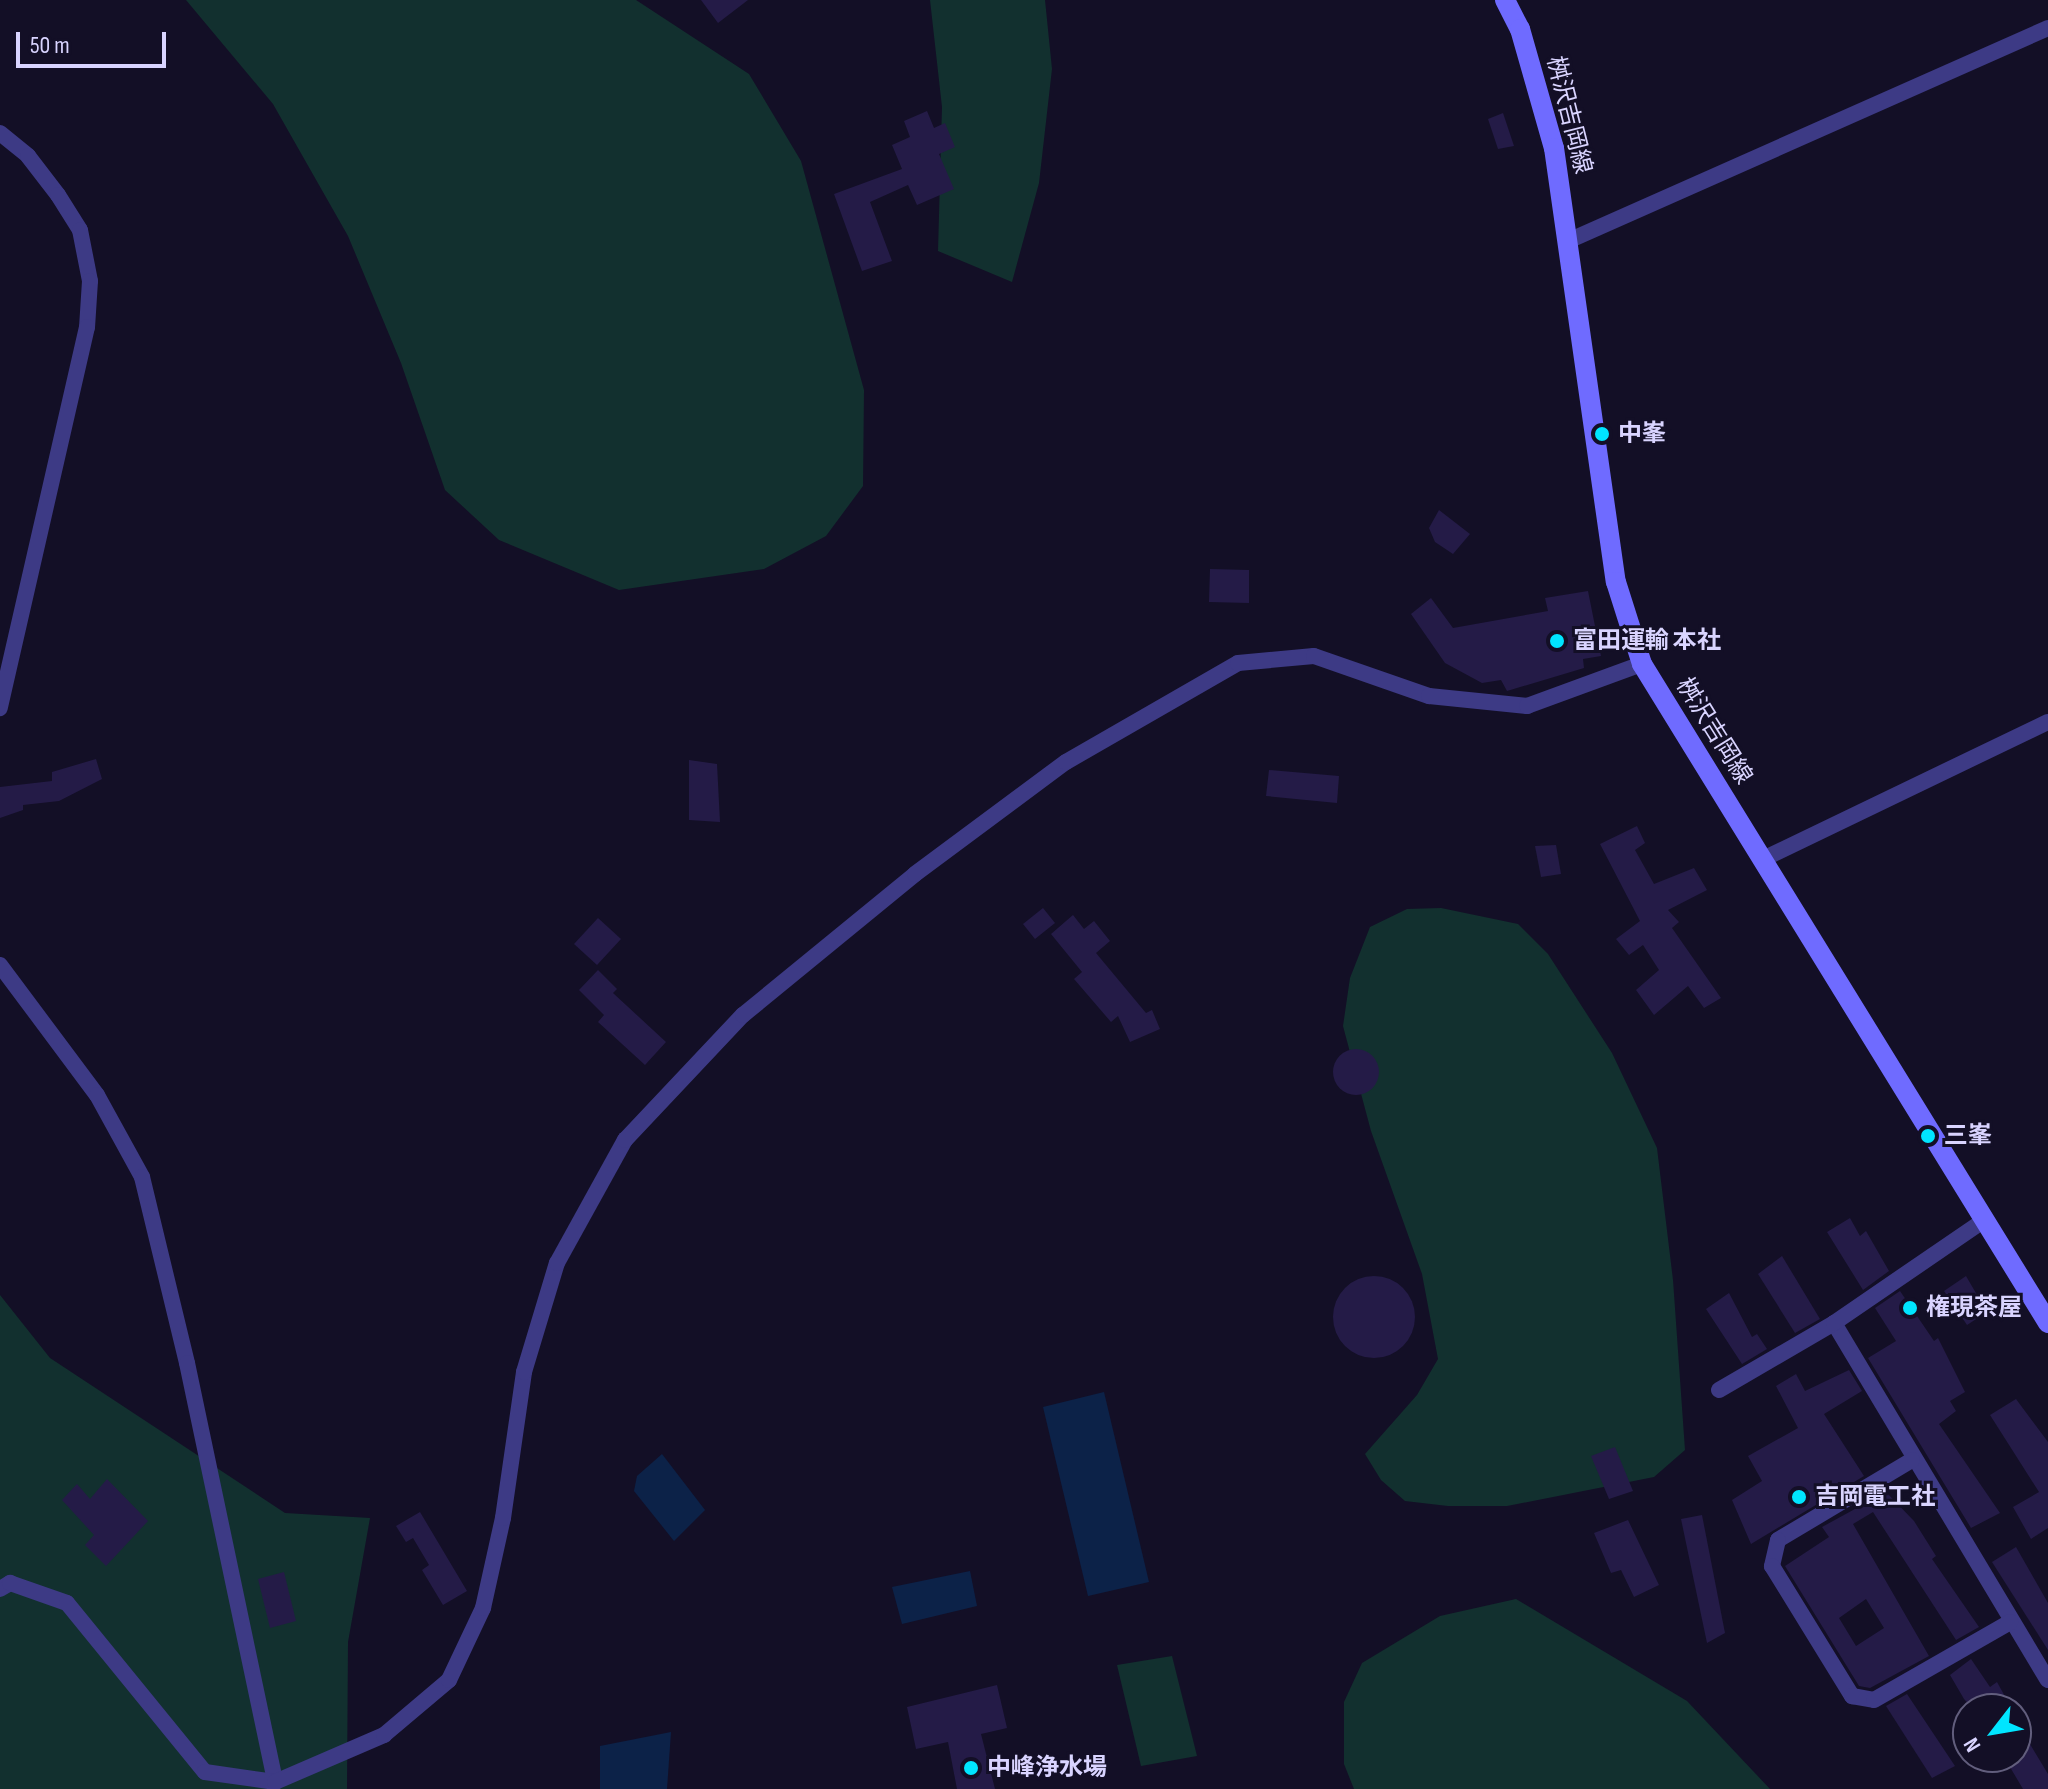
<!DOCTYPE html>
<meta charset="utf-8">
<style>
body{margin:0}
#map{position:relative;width:2048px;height:1789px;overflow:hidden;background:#130f26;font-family:"Sofia Sans Condensed","Noto Sans JP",sans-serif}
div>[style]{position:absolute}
.green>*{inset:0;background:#12302f}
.water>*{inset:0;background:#0c2248}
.building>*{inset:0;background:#241b47}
.round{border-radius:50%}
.street>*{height:16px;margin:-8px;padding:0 8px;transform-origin:8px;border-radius:8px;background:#3d3a85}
.secondary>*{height:20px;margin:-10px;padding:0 10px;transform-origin:10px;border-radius:10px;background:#6f6bff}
.dots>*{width:22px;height:22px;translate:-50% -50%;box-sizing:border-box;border:4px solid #130f26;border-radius:50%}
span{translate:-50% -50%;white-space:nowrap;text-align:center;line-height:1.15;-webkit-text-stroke:6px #130f26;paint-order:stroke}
.street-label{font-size:24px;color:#d9d4ff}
.poi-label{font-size:24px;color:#d9d4ff;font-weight:700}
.left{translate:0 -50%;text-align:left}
.north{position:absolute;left:1952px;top:1693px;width:80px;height:80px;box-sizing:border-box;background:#130f26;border:2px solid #625e7d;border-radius:50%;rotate:239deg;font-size:22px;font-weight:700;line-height:32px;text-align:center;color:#d9d4ff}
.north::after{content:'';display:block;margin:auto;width:28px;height:36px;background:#00e5ff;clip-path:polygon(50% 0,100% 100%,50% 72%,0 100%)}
.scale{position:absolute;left:16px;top:32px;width:150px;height:36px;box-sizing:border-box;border:4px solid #d9d4ff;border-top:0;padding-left:10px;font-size:24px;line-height:28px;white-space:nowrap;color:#d9d4ff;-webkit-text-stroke:6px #130f26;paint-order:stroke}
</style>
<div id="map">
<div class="green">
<div style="clip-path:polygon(186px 0,636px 0,749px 74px,801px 161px,864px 390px,863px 486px,826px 536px,764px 569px,619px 590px,499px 540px,445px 490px,401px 363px,348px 236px,273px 104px)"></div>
<div style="clip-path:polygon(930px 0,1045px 0,1052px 69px,1039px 183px,1012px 282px,938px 251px,942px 107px)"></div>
<div style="clip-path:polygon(1441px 908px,1518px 924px,1548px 954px,1612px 1053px,1657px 1148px,1673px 1280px,1685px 1450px,1654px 1477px,1507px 1506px,1448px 1506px,1405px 1501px,1381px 1480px,1365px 1454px,1417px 1395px,1438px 1359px,1422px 1274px,1371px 1131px,1343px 1026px,1350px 978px,1370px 927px,1407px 909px)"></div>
<div style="clip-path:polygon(0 1295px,50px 1358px,285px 1513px,370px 1518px,348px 1642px,347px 1789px,0 1789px)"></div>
<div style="clip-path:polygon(1516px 1599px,1687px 1701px,1770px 1789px,1354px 1789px,1344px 1764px,1344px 1702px,1362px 1663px,1440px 1616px)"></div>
<div style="clip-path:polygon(1172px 1656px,1197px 1756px,1141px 1766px,1117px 1665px)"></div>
</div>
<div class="water">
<div style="clip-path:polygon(1104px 1392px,1149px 1582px,1088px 1596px,1043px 1407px)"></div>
<div style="clip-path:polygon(662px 1454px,705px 1510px,674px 1541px,634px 1491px,637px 1476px)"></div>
<div style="clip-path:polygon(970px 1571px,977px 1606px,902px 1624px,892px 1587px)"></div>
<div style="clip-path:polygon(671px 1732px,667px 1789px,600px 1789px,600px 1746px)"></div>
</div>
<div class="building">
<div style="clip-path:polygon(701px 0,748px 0,718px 23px)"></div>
<div style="clip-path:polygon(927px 111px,934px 128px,945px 123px,955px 147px,939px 154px,954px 189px,917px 205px,908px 185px,870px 202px,892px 261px,862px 271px,834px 194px,902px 169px,892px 145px,910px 137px,904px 121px)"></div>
<div style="clip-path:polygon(1503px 113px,1514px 146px,1498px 149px,1488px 119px)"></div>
<div style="clip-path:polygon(1439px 510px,1470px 534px,1453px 554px,1435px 542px,1429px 528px)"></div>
<div style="clip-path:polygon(1210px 569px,1249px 570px,1249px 603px,1209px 602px)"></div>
<div style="clip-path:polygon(1588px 591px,1601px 656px,1583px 659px,1584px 668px,1507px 691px,1501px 680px,1482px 683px,1445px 663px,1411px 614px,1431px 598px,1453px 628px,1548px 611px,1545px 598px)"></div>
<div style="clip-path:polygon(96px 759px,102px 779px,59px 801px,23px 805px,23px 810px,0 818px,0 787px,52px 781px,52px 772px)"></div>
<div style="clip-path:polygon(689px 760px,717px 764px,720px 822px,689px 820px)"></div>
<div style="clip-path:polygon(1269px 770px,1339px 776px,1337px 803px,1266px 796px)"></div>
<div style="clip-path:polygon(1637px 826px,1645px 843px,1635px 850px,1654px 884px,1694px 868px,1707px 890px,1668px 910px,1679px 922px,1672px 928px,1721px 998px,1704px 1008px,1688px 986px,1654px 1015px,1636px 990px,1659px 970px,1643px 945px,1629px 955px,1616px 939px,1640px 921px,1600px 844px)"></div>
<div style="clip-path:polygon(1556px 845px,1561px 874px,1541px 877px,1535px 846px)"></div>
<div style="clip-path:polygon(1043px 908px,1055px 923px,1035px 939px,1023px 924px)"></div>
<div style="clip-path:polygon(1073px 915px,1084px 929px,1094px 921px,1110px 941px,1096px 953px,1146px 1013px,1152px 1010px,1160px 1029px,1130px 1042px,1118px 1016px,1111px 1022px,1074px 979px,1082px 972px,1051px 934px)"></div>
<div style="clip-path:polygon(598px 918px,621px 939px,597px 965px,574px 944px)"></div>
<div style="clip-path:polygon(598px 970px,617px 989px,613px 993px,666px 1042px,645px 1065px,598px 1022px,604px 1015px,579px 990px)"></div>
<div class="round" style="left:1333px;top:1049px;width:46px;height:46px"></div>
<div style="clip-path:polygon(1850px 1218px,1860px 1236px,1866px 1231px,1889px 1271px,1863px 1290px,1827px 1232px)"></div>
<div style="clip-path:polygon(1782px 1256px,1820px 1319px,1795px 1333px,1758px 1274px)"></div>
<div class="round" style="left:1333px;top:1276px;width:82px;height:82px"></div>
<div style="clip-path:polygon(1966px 1276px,1987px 1312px,1967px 1325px,1944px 1291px)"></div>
<div style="clip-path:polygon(1900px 1291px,1934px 1341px,1938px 1338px,1965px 1392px,1950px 1401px,1956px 1411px,1939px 1424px,2000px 1513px,1971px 1528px,1868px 1358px,1896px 1341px,1875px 1308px)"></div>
<div style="clip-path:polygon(1729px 1293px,1752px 1337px,1757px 1334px,1767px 1349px,1742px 1364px,1706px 1309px)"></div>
<div style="clip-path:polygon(1849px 1370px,1862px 1391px,1824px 1414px,1864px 1476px,1751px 1544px,1732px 1500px,1762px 1481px,1748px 1456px,1798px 1428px,1776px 1386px,1796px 1374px,1805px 1391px)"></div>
<div style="clip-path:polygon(2016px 1399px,2048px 1442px,2048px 1528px,2031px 1539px,2013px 1507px,2039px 1492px,1990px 1415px)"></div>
<div style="clip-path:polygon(1615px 1447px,1633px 1491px,1609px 1499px,1591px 1456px)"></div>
<div style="clip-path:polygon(107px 1479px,148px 1521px,106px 1566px,85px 1545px,94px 1535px,62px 1500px,77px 1484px,90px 1499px)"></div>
<div style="clip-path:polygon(evenodd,1886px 1492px,1914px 1521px,1936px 1556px,1932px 1559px,1979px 1627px,1956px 1640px,1873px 1512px,1853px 1524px,1929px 1656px,1870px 1688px,1859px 1686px,1785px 1566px,1829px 1537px,1822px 1527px,1886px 1492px,1866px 1599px,1884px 1628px,1856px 1646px,1839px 1618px,1866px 1599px)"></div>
<div style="clip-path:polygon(420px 1512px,467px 1591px,443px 1605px,422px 1570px,429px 1565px,413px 1538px,406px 1542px,396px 1526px)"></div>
<div style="clip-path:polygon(1702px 1515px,1725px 1633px,1707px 1643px,1681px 1519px)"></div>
<div style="clip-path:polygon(1628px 1520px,1659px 1585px,1634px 1597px,1621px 1570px,1611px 1573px,1594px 1533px)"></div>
<div style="clip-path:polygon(2016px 1547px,2048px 1603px,2048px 1650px,1992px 1562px)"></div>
<div style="clip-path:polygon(284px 1572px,296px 1621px,270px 1628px,258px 1579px)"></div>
<div style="clip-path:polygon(1971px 1659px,1990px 1687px,1997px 1682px,2012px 1709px,1973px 1709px,1964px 1699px,1950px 1675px)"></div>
<div style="clip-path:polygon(997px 1685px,1007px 1728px,981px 1734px,995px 1789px,957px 1789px,948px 1742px,916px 1749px,907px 1707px)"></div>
<div style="clip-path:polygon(1907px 1694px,1955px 1766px,1932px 1778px,1886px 1706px)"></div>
<div style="clip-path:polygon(2016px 1721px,2048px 1774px,2048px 1789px,2023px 1789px,2004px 1757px,2016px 1757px)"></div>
</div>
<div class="street">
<div style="left:0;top:133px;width:36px;rotate:39deg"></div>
<div style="left:28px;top:156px;width:49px;rotate:52.4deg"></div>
<div style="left:58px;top:195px;width:41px;rotate:57.8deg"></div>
<div style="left:80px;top:230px;width:52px;rotate:78.9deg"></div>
<div style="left:90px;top:281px;width:46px;rotate:93.7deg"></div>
<div style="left:87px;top:327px;width:391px;rotate:102.9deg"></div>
<div style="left:1568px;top:241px;width:525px;rotate:-23.93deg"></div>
<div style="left:1763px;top:859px;width:316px;rotate:-25.7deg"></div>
<div style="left:0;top:965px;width:162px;rotate:53.3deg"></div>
<div style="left:97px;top:1095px;width:94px;rotate:61.2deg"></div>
<div style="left:142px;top:1177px;width:191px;rotate:76.4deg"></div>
<div style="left:187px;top:1363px;width:428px;rotate:78.1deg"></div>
<div style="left:1834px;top:1323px;width:416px;rotate:59.1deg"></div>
<div style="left:1719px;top:1390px;width:133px;rotate:-30.2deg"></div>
<div style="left:1834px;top:1323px;width:181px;rotate:-34.4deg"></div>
<div style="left:1912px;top:1460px;width:156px;rotate:149.2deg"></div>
<div style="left:1778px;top:1540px;width:27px;rotate:103deg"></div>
<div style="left:1772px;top:1566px;width:153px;rotate:58.4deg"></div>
<div style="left:1852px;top:1696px;width:22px;rotate:10deg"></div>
<div style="left:1874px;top:1700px;width:157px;rotate:-29.8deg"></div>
<div style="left:0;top:1589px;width:12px;rotate:-31deg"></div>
<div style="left:10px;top:1583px;width:60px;rotate:19.3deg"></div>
<div style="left:67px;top:1603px;width:218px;rotate:50.8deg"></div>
<div style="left:205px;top:1772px;width:71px;rotate:8.1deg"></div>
<div style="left:275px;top:1782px;width:119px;rotate:-23.3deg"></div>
<div style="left:384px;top:1735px;width:85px;rotate:-40.2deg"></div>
<div style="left:449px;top:1680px;width:80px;rotate:-64.7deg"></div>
<div style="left:483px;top:1608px;width:92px;rotate:-77.5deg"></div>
<div style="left:503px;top:1518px;width:148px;rotate:-81.8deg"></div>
<div style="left:524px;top:1372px;width:114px;rotate:-73.2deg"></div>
<div style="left:557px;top:1263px;width:141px;rotate:-61.1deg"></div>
<div style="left:625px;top:1140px;width:172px;rotate:-46.7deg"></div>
<div style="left:743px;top:1015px;width:222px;rotate:-39.3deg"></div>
<div style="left:915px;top:874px;width:188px;rotate:-36.6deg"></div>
<div style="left:1066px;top:762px;width:198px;rotate:-29.9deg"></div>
<div style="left:1238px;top:663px;width:76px;rotate:-5.3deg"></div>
<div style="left:1314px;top:656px;width:122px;rotate:19.2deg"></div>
<div style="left:1429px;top:696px;width:99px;rotate:5.8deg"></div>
<div style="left:1527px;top:706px;width:122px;rotate:-20.1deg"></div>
</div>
<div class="secondary">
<div style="left:1505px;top:0;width:33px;rotate:63deg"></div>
<div style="left:1520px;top:29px;width:124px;rotate:74.1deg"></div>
<div style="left:1554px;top:148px;width:438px;rotate:81.9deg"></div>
<div style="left:1616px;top:582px;width:86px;rotate:72.4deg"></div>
<div style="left:1642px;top:664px;width:774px;rotate:58.36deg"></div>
</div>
<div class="dots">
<div style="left:1602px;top:434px;background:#00e5ff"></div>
<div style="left:1557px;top:641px;background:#00e5ff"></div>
<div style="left:1928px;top:1136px;background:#00e5ff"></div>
<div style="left:1910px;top:1308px;background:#00e5ff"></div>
<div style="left:1799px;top:1497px;background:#00e5ff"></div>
<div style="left:971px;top:1768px;background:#00e5ff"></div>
</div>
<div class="street-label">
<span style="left:1569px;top:115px;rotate:76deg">桝沢吉岡線</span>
<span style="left:1714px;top:731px;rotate:58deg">桝沢吉岡線</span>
</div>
<div class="poi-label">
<span class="left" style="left:1618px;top:434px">中峯</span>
<span class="left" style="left:1573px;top:641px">富田運輸 本社</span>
<span class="left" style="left:1944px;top:1136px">三峯</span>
<span class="left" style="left:1926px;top:1308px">権現茶屋</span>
<span class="left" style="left:1815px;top:1497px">吉岡電工社</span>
<span class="left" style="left:987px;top:1768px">中峰浄水場</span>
</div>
<div class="north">N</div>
<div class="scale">50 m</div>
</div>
